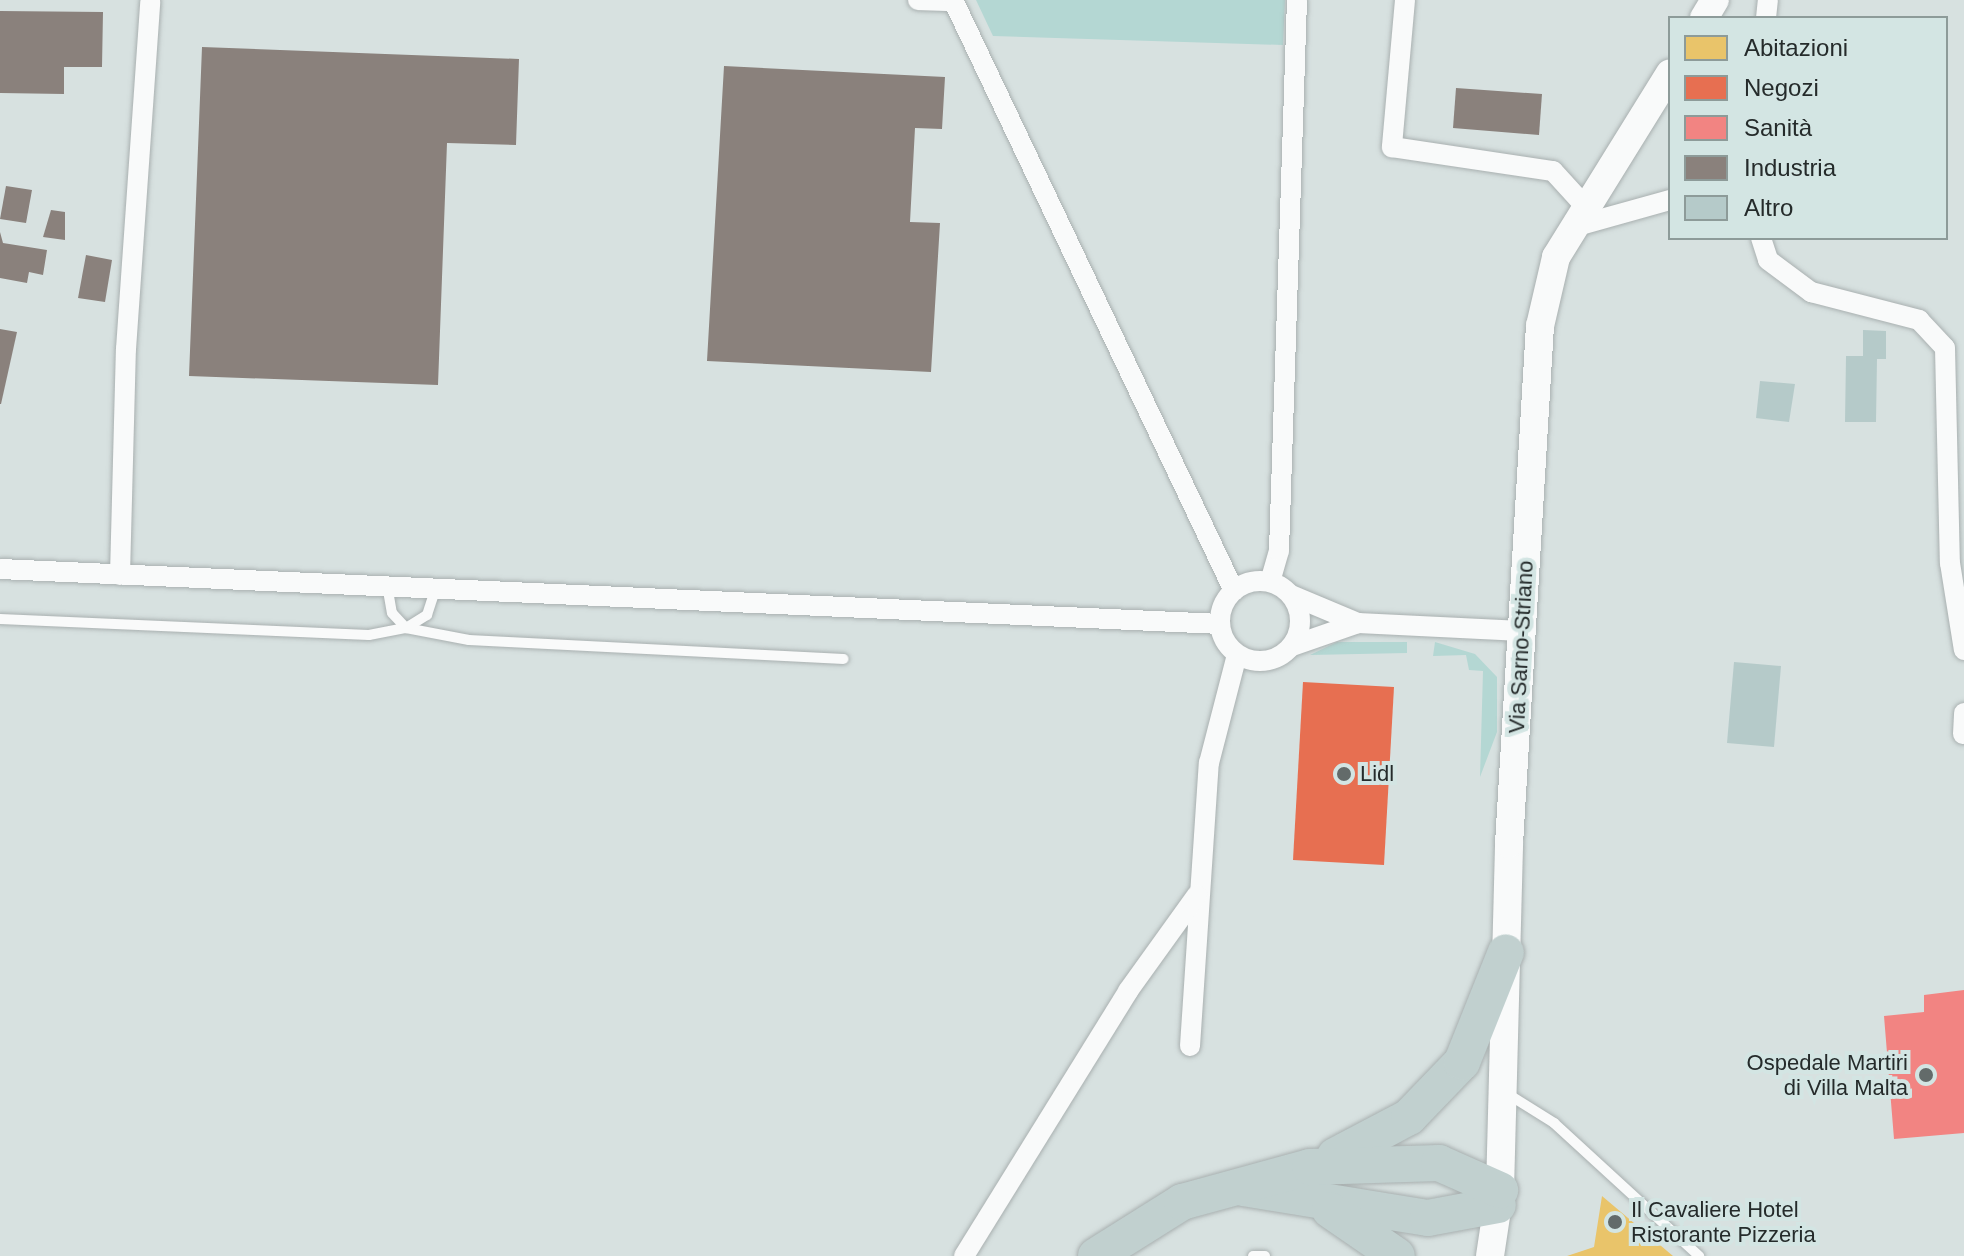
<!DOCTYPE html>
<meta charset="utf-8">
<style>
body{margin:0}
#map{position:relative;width:1964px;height:1256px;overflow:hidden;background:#d7e1e0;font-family:Arial,sans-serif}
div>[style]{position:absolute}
.green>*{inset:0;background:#b4d7d3}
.homes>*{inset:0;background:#e9c46a}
.shops>*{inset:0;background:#e76f51}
.health>*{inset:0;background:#f28482}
.industry>*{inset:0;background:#8a817c}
.building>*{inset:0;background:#b5cac9}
.roads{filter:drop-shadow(0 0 2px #a9b0b0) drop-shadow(0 0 2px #a9b0b0)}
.service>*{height:10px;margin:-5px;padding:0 5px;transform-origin:5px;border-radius:5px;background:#f9fafa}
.minor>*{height:20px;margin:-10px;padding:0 10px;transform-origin:10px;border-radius:10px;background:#f9fafa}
.minor>.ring{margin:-10px;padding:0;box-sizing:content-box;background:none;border:20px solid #f9fafa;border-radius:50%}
.secondary>*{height:28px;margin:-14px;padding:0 14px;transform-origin:14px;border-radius:14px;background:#f9fafa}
.motorway>*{height:36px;margin:-18px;padding:0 18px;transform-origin:18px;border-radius:18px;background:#c1d0cf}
.dots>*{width:22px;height:22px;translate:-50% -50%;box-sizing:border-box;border:4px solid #d3e5e3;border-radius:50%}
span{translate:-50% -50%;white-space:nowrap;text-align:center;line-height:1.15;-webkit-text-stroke:8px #d3e5e3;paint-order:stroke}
.street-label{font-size:22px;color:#252b2b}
.poi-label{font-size:22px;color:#252b2b}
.left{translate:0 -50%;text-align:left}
.right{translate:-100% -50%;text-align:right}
.legend{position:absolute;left:1668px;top:16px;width:280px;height:224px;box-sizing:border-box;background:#d3e5e3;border:2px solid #8d9b99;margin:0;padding:10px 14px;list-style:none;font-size:24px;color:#252b2b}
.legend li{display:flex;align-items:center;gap:16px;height:40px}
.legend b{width:40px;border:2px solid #8d9b99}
</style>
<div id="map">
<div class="green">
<div style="clip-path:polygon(976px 0,1285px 0,1283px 45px,993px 36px)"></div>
<div style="clip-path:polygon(1337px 642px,1407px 642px,1407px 653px,1310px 655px)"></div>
<div style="clip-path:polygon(1435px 642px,1475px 654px,1497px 677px,1497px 732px,1480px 777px,1483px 671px,1469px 670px,1466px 655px,1433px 656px)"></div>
</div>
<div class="homes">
<div style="clip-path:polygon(1602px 1196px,1673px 1256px,1567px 1256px,1594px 1247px)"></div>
</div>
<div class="shops">
<div style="clip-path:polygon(1303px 682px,1394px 687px,1384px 865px,1293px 860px)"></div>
</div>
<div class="health">
<div style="clip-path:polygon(1964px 990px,1964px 1133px,1894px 1139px,1884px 1016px,1924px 1012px,1924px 995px)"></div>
</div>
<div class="industry">
<div style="clip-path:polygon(0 11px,103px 12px,102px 67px,64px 67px,64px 94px,0 93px)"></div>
<div style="clip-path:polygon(202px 47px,519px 59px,516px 145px,447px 143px,438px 385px,189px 376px)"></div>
<div style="clip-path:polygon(724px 66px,945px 77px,942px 129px,915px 128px,910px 222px,940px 223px,931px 372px,707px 361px)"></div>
<div style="clip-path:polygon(1456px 88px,1542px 94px,1539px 135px,1453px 128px)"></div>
<div style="clip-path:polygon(6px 186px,32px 190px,26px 223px,0 219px)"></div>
<div style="clip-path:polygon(51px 210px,65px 212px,65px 240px,43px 237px)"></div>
<div style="clip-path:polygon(0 232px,3px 243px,47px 250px,43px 275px,29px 272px,27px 283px,0 278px)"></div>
<div style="clip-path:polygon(86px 255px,112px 260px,105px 302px,78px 298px)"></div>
<div style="clip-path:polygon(0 329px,17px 332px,1px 404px,0 404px)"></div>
</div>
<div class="building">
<div style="clip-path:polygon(1863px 330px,1886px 331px,1886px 359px,1877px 359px,1876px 422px,1845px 422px,1846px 356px,1863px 356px)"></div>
<div style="clip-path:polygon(1760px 381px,1795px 384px,1789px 422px,1756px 418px)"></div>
<div style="clip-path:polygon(1734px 662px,1781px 666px,1774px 747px,1727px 743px)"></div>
</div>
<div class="roads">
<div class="service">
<div style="left:387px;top:585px;width:28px;rotate:80deg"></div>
<div style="left:392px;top:613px;width:21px;rotate:47deg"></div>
<div style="left:406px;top:628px;width:64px;rotate:10.8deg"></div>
<div style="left:469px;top:640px;width:375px;rotate:2.9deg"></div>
<div style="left:0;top:619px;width:369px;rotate:2.5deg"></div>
<div style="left:369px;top:635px;width:38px;rotate:-11deg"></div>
<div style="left:406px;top:628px;width:25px;rotate:-32deg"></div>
<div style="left:427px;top:615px;width:29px;rotate:-72deg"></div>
<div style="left:1506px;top:1093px;width:57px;rotate:32deg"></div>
<div style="left:1554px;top:1123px;width:197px;rotate:42.5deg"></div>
<div style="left:1253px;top:1256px;width:12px"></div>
</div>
<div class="minor">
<div style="left:918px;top:0;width:35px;rotate:2deg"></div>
<div style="left:953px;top:0;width:654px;rotate:64.57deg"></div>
<div style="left:1405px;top:0;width:148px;rotate:95.1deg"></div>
<div style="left:1392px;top:147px;width:163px;rotate:8.5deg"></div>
<div style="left:1553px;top:171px;width:47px;rotate:47.6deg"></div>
<div style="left:1766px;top:18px;width:18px;rotate:-84deg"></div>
<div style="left:1573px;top:227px;width:101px;rotate:-15.6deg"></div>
<div style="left:1761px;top:238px;width:23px;rotate:72deg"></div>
<div style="left:1768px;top:260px;width:54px;rotate:36.7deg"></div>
<div style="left:1811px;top:292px;width:112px;rotate:14.5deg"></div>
<div style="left:1919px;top:320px;width:38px;rotate:47deg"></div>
<div style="left:1945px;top:348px;width:215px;rotate:88.7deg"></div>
<div style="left:1950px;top:563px;width:88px;rotate:80.9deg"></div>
<div style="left:0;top:569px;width:1221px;rotate:2.58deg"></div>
<div style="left:120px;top:575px;width:226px;rotate:-88.5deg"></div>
<div style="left:126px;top:349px;width:348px;rotate:-86deg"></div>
<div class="ring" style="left:1220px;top:581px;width:60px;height:60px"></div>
<div style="left:1270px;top:582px;width:32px;rotate:-74deg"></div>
<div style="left:1279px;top:551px;width:551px;rotate:-88.13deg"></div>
<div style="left:1291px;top:595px;width:73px;rotate:22.7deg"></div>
<div style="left:1358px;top:623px;width:164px;rotate:2.8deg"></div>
<div style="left:1292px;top:646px;width:70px;rotate:-19.2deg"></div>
<div style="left:1963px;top:734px;width:21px;rotate:-87deg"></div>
<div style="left:1190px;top:1046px;width:284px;rotate:-86.2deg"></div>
<div style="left:1209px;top:763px;width:112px;rotate:-75.5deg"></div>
<div style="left:964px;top:1256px;width:312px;rotate:-58.2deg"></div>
<div style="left:1128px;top:991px;width:118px;rotate:-54.3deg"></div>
</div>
<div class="secondary">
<div style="left:1704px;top:18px;width:21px;rotate:-59deg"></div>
<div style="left:1490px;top:1256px;width:67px;rotate:-81.4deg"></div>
<div style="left:1500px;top:1190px;width:346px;rotate:-88.5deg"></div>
<div style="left:1509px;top:844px;width:519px;rotate:-86.58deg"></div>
<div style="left:1540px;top:326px;width:71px;rotate:-76.9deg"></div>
<div style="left:1556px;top:257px;width:216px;rotate:-58.2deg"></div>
</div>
<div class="motorway">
<div style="left:1335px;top:1156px;width:84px;rotate:-27.8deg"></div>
<div style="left:1409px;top:1117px;width:76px;rotate:-46.1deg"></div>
<div style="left:1462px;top:1062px;width:118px;rotate:-68.2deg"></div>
<div style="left:1243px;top:1188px;width:187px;rotate:9.2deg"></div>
<div style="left:1428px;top:1218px;width:71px;rotate:-10.5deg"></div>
<div style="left:1330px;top:1210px;width:81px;rotate:34.5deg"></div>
<div style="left:1096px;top:1256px;width:102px;rotate:-32.1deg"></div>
<div style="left:1182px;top:1202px;width:133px;rotate:-15.3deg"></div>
<div style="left:1310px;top:1167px;width:129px;rotate:-1.8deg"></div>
<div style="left:1439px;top:1163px;width:67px;rotate:23.9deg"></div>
</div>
</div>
<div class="dots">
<div style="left:1344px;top:774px;background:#636b6a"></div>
<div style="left:1926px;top:1075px;background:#636b6a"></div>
<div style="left:1615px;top:1222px;background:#636b6a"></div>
</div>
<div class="street-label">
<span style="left:1521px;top:647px;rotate:-87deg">Via Sarno-Striano</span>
</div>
<div class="poi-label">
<span class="left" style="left:1360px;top:774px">Lidl</span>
<span class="right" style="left:1908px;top:1075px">Ospedale Martiri<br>di Villa Malta</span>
<span class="left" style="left:1631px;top:1222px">Il Cavaliere Hotel<br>Ristorante Pizzeria</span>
</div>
<ul class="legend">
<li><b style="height:22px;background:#e9c46a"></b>Abitazioni</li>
<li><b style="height:22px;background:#e76f51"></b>Negozi</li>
<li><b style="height:22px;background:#f28482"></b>Sanità</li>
<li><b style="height:22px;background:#8a817c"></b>Industria</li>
<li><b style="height:22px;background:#b5cac9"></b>Altro</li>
</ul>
</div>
